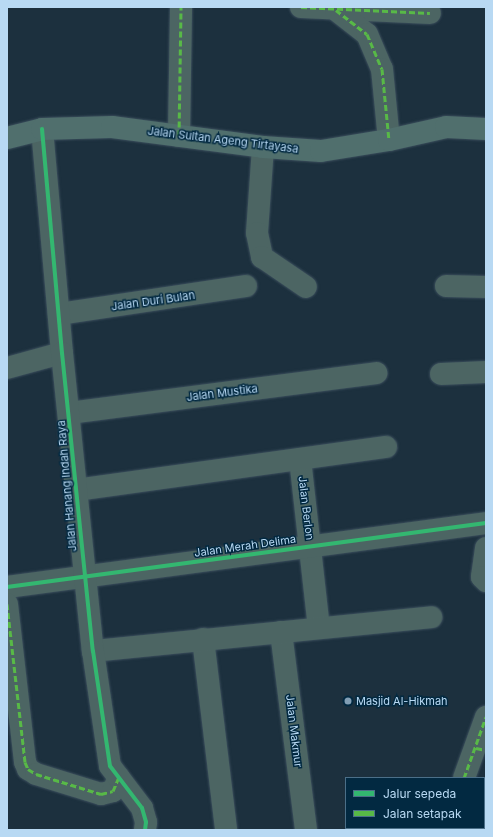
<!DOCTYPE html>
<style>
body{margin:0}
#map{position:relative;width:493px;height:837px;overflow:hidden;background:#1c303e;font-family:Inter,sans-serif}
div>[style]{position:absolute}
.roads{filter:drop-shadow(0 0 1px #3b4e5c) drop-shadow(0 0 1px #3b4e5c)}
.minor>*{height:22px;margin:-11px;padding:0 11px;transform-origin:11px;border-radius:11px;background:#4c6563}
.tertiary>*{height:22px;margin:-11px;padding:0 11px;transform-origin:11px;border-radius:11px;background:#4c6563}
.secondary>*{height:22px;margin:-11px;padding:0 11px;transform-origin:11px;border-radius:11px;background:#506f6d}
.quiet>*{height:3px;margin-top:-1.5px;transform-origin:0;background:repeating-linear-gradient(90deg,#58b947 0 6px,transparent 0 9px)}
.cycleway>*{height:4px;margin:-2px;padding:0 2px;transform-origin:2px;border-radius:2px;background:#33b770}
.dots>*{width:11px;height:11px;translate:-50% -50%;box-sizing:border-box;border:2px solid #022941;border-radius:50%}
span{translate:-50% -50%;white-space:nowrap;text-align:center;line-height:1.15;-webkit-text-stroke:3px #022941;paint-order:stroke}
.street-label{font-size:11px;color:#b8d9f3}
.poi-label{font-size:11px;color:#b8d9f3}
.left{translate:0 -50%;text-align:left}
.frame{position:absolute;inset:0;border:8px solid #b8d9f3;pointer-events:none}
.legend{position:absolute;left:345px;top:777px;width:140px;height:52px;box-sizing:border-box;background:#022941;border:1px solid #4b6f88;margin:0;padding:5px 7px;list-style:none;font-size:12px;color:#b8d9f3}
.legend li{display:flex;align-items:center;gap:8px;height:20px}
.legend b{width:20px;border:1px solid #4b6f88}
</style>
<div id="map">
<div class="roads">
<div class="minor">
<div style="left:301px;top:7px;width:129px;rotate:2.7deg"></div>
<div style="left:336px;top:10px;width:39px;rotate:38deg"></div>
<div style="left:367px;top:34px;width:38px;rotate:67deg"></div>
<div style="left:382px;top:69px;width:71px;rotate:84.4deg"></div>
<div style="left:179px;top:136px;width:129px;rotate:-89.1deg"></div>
<div style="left:263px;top:147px;width:86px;rotate:94deg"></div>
<div style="left:257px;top:233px;width:25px;rotate:78deg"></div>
<div style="left:262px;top:257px;width:53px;rotate:34.3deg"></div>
<div style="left:446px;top:286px;width:40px;rotate:1.4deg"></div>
<div style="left:59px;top:314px;width:189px;rotate:-8.5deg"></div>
<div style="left:7px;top:368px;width:57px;rotate:-15.3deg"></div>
<div style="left:441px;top:374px;width:45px;rotate:-2.5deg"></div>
<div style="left:69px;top:413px;width:310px;rotate:-7.4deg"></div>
<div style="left:300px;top:459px;width:170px;rotate:83.6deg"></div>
<div style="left:76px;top:490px;width:313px;rotate:-7.9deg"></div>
<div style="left:486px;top:548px;width:29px;rotate:98deg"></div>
<div style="left:482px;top:577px;width:6px;rotate:45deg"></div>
<div style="left:7px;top:587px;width:483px;rotate:-7.6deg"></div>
<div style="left:7px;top:604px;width:159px;rotate:83.5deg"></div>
<div style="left:25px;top:762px;width:8px;rotate:67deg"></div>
<div style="left:28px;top:769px;width:9px;rotate:32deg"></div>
<div style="left:36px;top:774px;width:68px;rotate:17.1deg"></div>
<div style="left:101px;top:794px;width:12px;rotate:-14deg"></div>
<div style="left:113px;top:791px;width:15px;rotate:-67deg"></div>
<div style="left:281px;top:632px;width:200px;rotate:82.8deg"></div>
<div style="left:203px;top:639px;width:192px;rotate:83.1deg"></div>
<div style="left:93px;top:651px;width:340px;rotate:-5.7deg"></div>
<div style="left:464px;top:778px;width:65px;rotate:-70.2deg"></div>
<div style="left:484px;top:798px;width:2px"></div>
<div style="left:452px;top:830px;width:2px;rotate:-90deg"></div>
</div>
<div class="tertiary">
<div style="left:42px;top:129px;width:225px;rotate:84.9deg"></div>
<div style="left:62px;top:353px;width:300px;rotate:84.1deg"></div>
<div style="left:93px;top:651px;width:116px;rotate:81.6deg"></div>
<div style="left:110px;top:766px;width:53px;rotate:52.7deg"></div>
<div style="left:142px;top:808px;width:15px;rotate:74deg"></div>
<div style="left:146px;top:822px;width:8px;rotate:97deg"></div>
</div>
<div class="secondary">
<div style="left:7px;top:138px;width:36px;rotate:-14deg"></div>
<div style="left:42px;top:129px;width:70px;rotate:-1.6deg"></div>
<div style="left:112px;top:127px;width:152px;rotate:7.5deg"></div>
<div style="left:263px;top:147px;width:58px;rotate:3.9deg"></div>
<div style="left:321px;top:151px;width:69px;rotate:-9.2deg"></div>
<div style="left:389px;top:140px;width:58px;rotate:-12.8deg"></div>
<div style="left:446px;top:127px;width:40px;rotate:2.9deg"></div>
</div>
</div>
<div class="quiet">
<div style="left:301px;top:7px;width:129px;rotate:2.7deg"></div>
<div style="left:336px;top:10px;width:39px;rotate:38deg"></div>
<div style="left:367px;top:34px;width:38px;rotate:67deg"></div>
<div style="left:382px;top:69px;width:71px;rotate:84.4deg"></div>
<div style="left:179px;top:136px;width:129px;rotate:-89.1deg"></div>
<div style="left:7px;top:604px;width:159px;rotate:83.5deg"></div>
<div style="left:25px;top:762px;width:8px;rotate:67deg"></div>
<div style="left:28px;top:769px;width:9px;rotate:32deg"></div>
<div style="left:36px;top:774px;width:68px;rotate:17.1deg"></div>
<div style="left:101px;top:794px;width:12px;rotate:-14deg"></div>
<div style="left:113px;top:791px;width:15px;rotate:-67deg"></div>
<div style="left:476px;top:748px;width:10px;rotate:11deg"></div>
<div style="left:464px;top:778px;width:65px;rotate:-70.2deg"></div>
<div style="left:484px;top:798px;width:2px"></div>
<div style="left:452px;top:830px;width:2px;rotate:-90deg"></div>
</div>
<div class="cycleway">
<div style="left:42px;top:129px;width:225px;rotate:84.9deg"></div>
<div style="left:62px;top:353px;width:300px;rotate:84.1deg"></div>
<div style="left:93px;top:651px;width:116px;rotate:81.6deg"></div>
<div style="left:110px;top:766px;width:53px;rotate:52.7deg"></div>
<div style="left:142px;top:808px;width:15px;rotate:74deg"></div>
<div style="left:146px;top:822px;width:8px;rotate:97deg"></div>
<div style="left:7px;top:587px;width:483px;rotate:-7.6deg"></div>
</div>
<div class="dots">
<div style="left:348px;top:701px;background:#819eb4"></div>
</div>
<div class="street-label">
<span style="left:223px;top:140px;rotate:7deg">Jalan Sultan Ageng Tirtayasa</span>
<span style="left:153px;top:301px;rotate:-8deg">Jalan Duri Bulan</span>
<span style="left:222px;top:393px;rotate:-7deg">Jalan Mustika</span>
<span style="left:67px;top:486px;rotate:-95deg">Jalan Hanang Indah Raya</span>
<span style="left:306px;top:508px;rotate:83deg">Jalan Berlon</span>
<span style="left:245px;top:546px;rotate:-8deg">Jalan Merah Delima</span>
<span style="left:294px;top:731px;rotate:83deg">Jalan Makmur</span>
</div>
<div class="poi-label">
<span class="left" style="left:356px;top:701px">Masjid Al-Hikmah</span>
</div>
<div class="frame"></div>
<ul class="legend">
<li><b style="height:5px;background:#33b770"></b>Jalur sepeda</li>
<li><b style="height:5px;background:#58b947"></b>Jalan setapak</li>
</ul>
</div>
